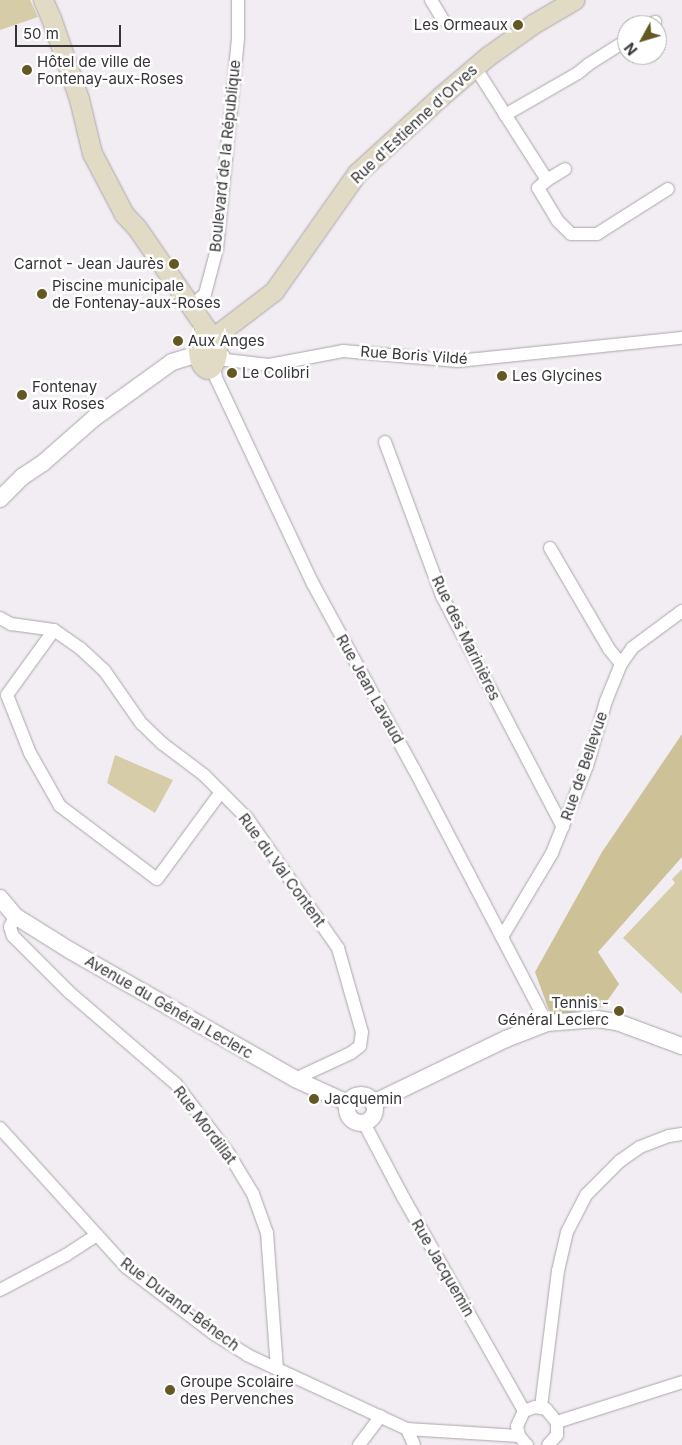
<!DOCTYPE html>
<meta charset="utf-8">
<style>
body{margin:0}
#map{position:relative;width:682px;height:1445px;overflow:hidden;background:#f2edf3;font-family:Inter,sans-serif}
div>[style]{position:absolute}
.green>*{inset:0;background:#d6cca7}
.forest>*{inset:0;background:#cdc197}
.roads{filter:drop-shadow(0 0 1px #aaa5aa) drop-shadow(0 0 1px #aaa5aa)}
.minor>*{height:12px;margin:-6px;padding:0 6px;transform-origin:6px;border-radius:6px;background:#fff}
.tertiary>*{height:16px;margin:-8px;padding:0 8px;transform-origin:8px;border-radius:8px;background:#fff}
.tertiary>.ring{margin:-8px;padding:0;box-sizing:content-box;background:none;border:16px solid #fff;border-radius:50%}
.secondary>*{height:19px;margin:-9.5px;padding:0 9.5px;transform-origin:9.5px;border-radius:9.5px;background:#e1dac4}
.secondary>.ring{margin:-9.5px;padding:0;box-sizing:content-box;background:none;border:19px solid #e1dac4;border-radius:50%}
.dots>*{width:14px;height:14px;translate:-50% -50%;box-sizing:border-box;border:2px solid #fff;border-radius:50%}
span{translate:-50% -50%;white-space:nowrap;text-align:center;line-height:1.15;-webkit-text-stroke:5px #fff;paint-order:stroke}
.poi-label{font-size:15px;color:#363437}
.right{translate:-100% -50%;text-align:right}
.left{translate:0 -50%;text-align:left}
.street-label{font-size:15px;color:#363437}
.north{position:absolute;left:617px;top:15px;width:50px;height:50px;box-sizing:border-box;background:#fff;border:1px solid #afaeaf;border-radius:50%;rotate:231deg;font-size:14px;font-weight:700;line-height:20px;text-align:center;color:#363437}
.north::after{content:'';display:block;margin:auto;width:18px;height:22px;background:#655724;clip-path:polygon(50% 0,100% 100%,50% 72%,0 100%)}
.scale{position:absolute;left:15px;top:25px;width:106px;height:22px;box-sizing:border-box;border:2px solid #363437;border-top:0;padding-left:6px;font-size:15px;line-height:18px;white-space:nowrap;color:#363437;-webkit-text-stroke:4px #fff;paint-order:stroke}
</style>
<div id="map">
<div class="green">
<div style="clip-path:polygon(0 0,30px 0,38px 17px,0 30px)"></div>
<div style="clip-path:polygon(115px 755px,173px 780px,155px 813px,107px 783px)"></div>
<div style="clip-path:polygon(682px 869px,682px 994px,623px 938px,675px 883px,672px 879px)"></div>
</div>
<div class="forest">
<div style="clip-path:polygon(682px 734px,682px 857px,598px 952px,619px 984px,603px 1007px,551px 1016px,535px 972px,602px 852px)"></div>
</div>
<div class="roads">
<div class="minor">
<div style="left:431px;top:0;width:23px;rotate:59deg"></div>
<div style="left:650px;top:25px;width:6px;rotate:-31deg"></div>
<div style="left:475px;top:67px;width:134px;rotate:57.5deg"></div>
<div style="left:547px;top:180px;width:12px;rotate:138deg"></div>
<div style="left:538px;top:188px;width:39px;rotate:59deg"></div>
<div style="left:558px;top:221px;width:18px;rotate:45deg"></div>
<div style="left:571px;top:234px;width:26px"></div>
<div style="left:597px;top:234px;width:84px;rotate:-32.4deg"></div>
<div style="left:505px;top:115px;width:84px;rotate:-29.9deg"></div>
<div style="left:578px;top:73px;width:14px;rotate:-39deg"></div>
<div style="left:589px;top:64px;width:45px;rotate:-32.3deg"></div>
<div style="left:547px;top:180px;width:21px;rotate:-31deg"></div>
<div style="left:192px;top:305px;width:17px;rotate:-40deg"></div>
<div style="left:205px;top:294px;width:47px;rotate:-75.1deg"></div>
<div style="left:217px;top:249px;width:212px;rotate:-84.3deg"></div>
<div style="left:238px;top:38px;width:38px;rotate:-90deg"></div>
<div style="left:215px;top:344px;width:19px;rotate:55deg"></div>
<div style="left:226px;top:360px;width:43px;rotate:6.6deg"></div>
<div style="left:269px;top:365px;width:75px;rotate:-10.7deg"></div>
<div style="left:343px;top:351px;width:115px;rotate:5deg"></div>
<div style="left:458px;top:361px;width:225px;rotate:-5.9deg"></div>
<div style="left:209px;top:349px;width:30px;rotate:76deg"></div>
<div style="left:216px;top:378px;width:228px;rotate:64.8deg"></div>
<div style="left:313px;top:584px;width:211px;rotate:61.4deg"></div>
<div style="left:414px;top:769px;width:287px;rotate:62.4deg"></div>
<div style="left:385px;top:442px;width:164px;rotate:69.7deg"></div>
<div style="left:442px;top:596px;width:261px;rotate:62.4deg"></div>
<div style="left:550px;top:548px;width:117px;rotate:59.7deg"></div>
<div style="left:609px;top:649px;width:19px;rotate:51deg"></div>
<div style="left:0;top:618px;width:13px;rotate:29deg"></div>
<div style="left:11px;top:624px;width:43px;rotate:7.9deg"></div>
<div style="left:54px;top:630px;width:32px;rotate:35deg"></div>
<div style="left:80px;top:648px;width:33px;rotate:43deg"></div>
<div style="left:104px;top:670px;width:65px;rotate:55.1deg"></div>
<div style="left:141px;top:723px;width:30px;rotate:44deg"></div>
<div style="left:163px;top:744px;width:51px;rotate:37.1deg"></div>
<div style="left:204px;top:775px;width:61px;rotate:45deg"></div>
<div style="left:247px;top:818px;width:159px;rotate:55deg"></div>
<div style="left:338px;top:948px;width:87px;rotate:74.1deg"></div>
<div style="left:362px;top:1032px;width:14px;rotate:98deg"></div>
<div style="left:360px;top:1046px;width:11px;rotate:142deg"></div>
<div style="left:351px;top:1053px;width:62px;rotate:155.1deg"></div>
<div style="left:54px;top:630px;width:80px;rotate:125.9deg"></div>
<div style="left:7px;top:695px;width:62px;rotate:68.4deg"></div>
<div style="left:30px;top:753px;width:61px;rotate:60.5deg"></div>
<div style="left:60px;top:806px;width:121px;rotate:37deg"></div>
<div style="left:157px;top:879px;width:108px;rotate:-53.7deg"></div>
<div style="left:15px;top:916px;width:12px;rotate:114deg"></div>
<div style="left:10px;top:927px;width:9px;rotate:72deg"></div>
<div style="left:13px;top:936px;width:79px;rotate:45deg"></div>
<div style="left:69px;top:992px;width:141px;rotate:40.7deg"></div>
<div style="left:176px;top:1084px;width:88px;rotate:52.9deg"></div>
<div style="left:229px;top:1154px;width:47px;rotate:59deg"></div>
<div style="left:253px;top:1194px;width:41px;rotate:70.3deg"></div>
<div style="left:267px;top:1233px;width:135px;rotate:85.8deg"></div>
<div style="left:502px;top:937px;width:98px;rotate:-59.2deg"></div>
<div style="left:552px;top:853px;width:94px;rotate:-68.1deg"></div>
<div style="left:587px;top:766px;width:68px;rotate:-73.7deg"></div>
<div style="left:606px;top:701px;width:40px;rotate:-68deg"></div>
<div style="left:621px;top:664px;width:19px;rotate:-55deg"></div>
<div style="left:632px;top:648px;width:62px;rotate:-36.5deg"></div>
<div style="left:364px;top:1123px;width:84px;rotate:62.2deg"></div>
<div style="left:403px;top:1197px;width:246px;rotate:60.5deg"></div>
<div style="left:0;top:1128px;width:188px;rotate:47.8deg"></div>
<div style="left:126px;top:1267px;width:111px;rotate:37.3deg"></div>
<div style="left:214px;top:1334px;width:39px;rotate:32deg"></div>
<div style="left:247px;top:1355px;width:176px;rotate:24.8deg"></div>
<div style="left:407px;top:1429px;width:112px;rotate:3.6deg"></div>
<div style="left:0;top:1290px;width:75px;rotate:-27.9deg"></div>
<div style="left:66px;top:1255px;width:37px;rotate:-33deg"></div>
<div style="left:541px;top:1407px;width:137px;rotate:-82.9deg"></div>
<div style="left:558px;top:1271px;width:40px;rotate:-77deg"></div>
<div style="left:567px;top:1232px;width:42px;rotate:-62.8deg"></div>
<div style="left:586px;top:1195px;width:48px;rotate:-45deg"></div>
<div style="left:620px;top:1161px;width:24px;rotate:-35deg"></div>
<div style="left:640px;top:1147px;width:31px;rotate:-21deg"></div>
<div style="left:669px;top:1136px;width:13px;rotate:-9deg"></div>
<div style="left:557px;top:1422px;width:131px;rotate:-17.7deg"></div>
<div style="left:407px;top:1429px;width:17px;rotate:66deg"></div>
<div style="left:359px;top:1445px;width:36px;rotate:-53deg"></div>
<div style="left:527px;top:1445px;width:12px;rotate:-132deg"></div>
<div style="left:519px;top:1436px;width:10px;rotate:-101deg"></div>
<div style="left:517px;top:1426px;width:17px;rotate:-65deg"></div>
<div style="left:524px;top:1411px;width:12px;rotate:-20deg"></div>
<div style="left:535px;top:1407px;width:11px;rotate:10deg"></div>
<div style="left:546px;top:1409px;width:17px;rotate:50deg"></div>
<div style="left:557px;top:1422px;width:13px;rotate:90deg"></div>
<div style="left:557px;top:1435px;width:13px;rotate:132deg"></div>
</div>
<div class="tertiary">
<div style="left:0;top:499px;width:31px;rotate:-45deg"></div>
<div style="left:22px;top:477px;width:25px;rotate:-34deg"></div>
<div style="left:43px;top:463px;width:67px;rotate:-41.3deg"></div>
<div style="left:93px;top:419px;width:97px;rotate:-35.8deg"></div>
<div style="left:172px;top:362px;width:27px;rotate:-17deg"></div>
<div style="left:198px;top:354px;width:8px;rotate:-40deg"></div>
<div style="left:0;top:898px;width:23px;rotate:50deg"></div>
<div style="left:15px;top:916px;width:66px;rotate:32deg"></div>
<div style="left:71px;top:951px;width:258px;rotate:29.7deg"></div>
<div style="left:295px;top:1079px;width:58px;rotate:24.4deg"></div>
<div class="ring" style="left:347px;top:1095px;width:12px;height:12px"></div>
<div style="left:373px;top:1103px;width:148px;rotate:-25.7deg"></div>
<div style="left:506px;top:1039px;width:44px;rotate:-21.3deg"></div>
<div style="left:547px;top:1023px;width:50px;rotate:-4.6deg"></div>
<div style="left:597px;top:1019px;width:20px;rotate:9deg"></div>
<div style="left:617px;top:1022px;width:69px;rotate:20.3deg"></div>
</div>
<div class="secondary">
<div style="left:43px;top:0;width:20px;rotate:66deg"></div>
<div style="left:51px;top:18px;width:86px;rotate:70.9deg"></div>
<div style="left:79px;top:99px;width:56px;rotate:76.5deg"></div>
<div style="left:92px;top:153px;width:69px;rotate:62.3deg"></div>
<div style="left:124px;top:214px;width:19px;rotate:47deg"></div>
<div style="left:137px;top:228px;width:124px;rotate:55.5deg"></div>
<div class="ring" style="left:198px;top:331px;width:-1px;height:-1px"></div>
<div style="left:215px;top:336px;width:74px;rotate:-37.3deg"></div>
<div style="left:274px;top:291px;width:144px;rotate:-54.9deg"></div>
<div style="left:357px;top:173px;width:114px;rotate:-42.5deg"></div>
<div style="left:441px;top:96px;width:62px;rotate:-40.4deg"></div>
<div style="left:488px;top:56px;width:55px;rotate:-35.4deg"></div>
<div style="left:533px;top:24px;width:48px;rotate:-30.3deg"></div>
</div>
</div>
<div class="dots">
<div style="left:518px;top:25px;background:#655724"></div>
<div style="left:27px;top:70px;background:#655724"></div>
<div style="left:174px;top:264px;background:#655724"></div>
<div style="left:42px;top:294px;background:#655724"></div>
<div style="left:178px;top:341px;background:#655724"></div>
<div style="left:232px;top:373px;background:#655724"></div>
<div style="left:502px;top:376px;background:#655724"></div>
<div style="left:22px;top:395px;background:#655724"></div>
<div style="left:619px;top:1011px;background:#655724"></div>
<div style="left:314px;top:1099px;background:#655724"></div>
<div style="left:170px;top:1390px;background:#655724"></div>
</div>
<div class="poi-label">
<span class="right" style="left:508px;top:25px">Les Ormeaux</span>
<span class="left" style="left:37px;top:70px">Hôtel de ville de<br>Fontenay-aux-Roses</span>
<span class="right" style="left:164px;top:264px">Carnot - Jean Jaurès</span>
<span class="left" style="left:52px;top:294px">Piscine municipale<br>de Fontenay-aux-Roses</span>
<span class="left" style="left:188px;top:341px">Aux Anges</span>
<span class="left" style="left:242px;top:373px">Le Colibri</span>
<span class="left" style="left:512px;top:376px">Les Glycines</span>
<span class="left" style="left:32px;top:395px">Fontenay<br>aux Roses</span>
<span class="right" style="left:609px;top:1011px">Tennis -<br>Général Leclerc</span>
<span class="left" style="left:324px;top:1099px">Jacquemin</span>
<span class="left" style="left:180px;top:1390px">Groupe Scolaire<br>des Pervenches</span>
</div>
<div class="street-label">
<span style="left:414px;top:124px;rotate:-43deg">Rue d'Estienne d'Orves</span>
<span style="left:225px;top:156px;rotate:-84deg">Boulevard de la République</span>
<span style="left:414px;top:355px;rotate:4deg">Rue Boris Vildé</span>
<span style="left:466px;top:638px;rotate:64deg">Rue des Marinières</span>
<span style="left:370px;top:689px;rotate:61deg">Rue Jean Lavaud</span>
<span style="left:584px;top:766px;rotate:-71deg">Rue de Bellevue</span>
<span style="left:282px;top:870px;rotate:54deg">Rue du Val Content</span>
<span style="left:169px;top:1007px;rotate:30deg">Avenue du Général Leclerc</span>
<span style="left:205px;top:1125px;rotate:53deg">Rue Mordillat</span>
<span style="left:443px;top:1268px;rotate:60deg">Rue Jacquemin</span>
<span style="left:180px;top:1304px;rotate:37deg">Rue Durand-Bénech</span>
</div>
<div class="north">N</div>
<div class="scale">50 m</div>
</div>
